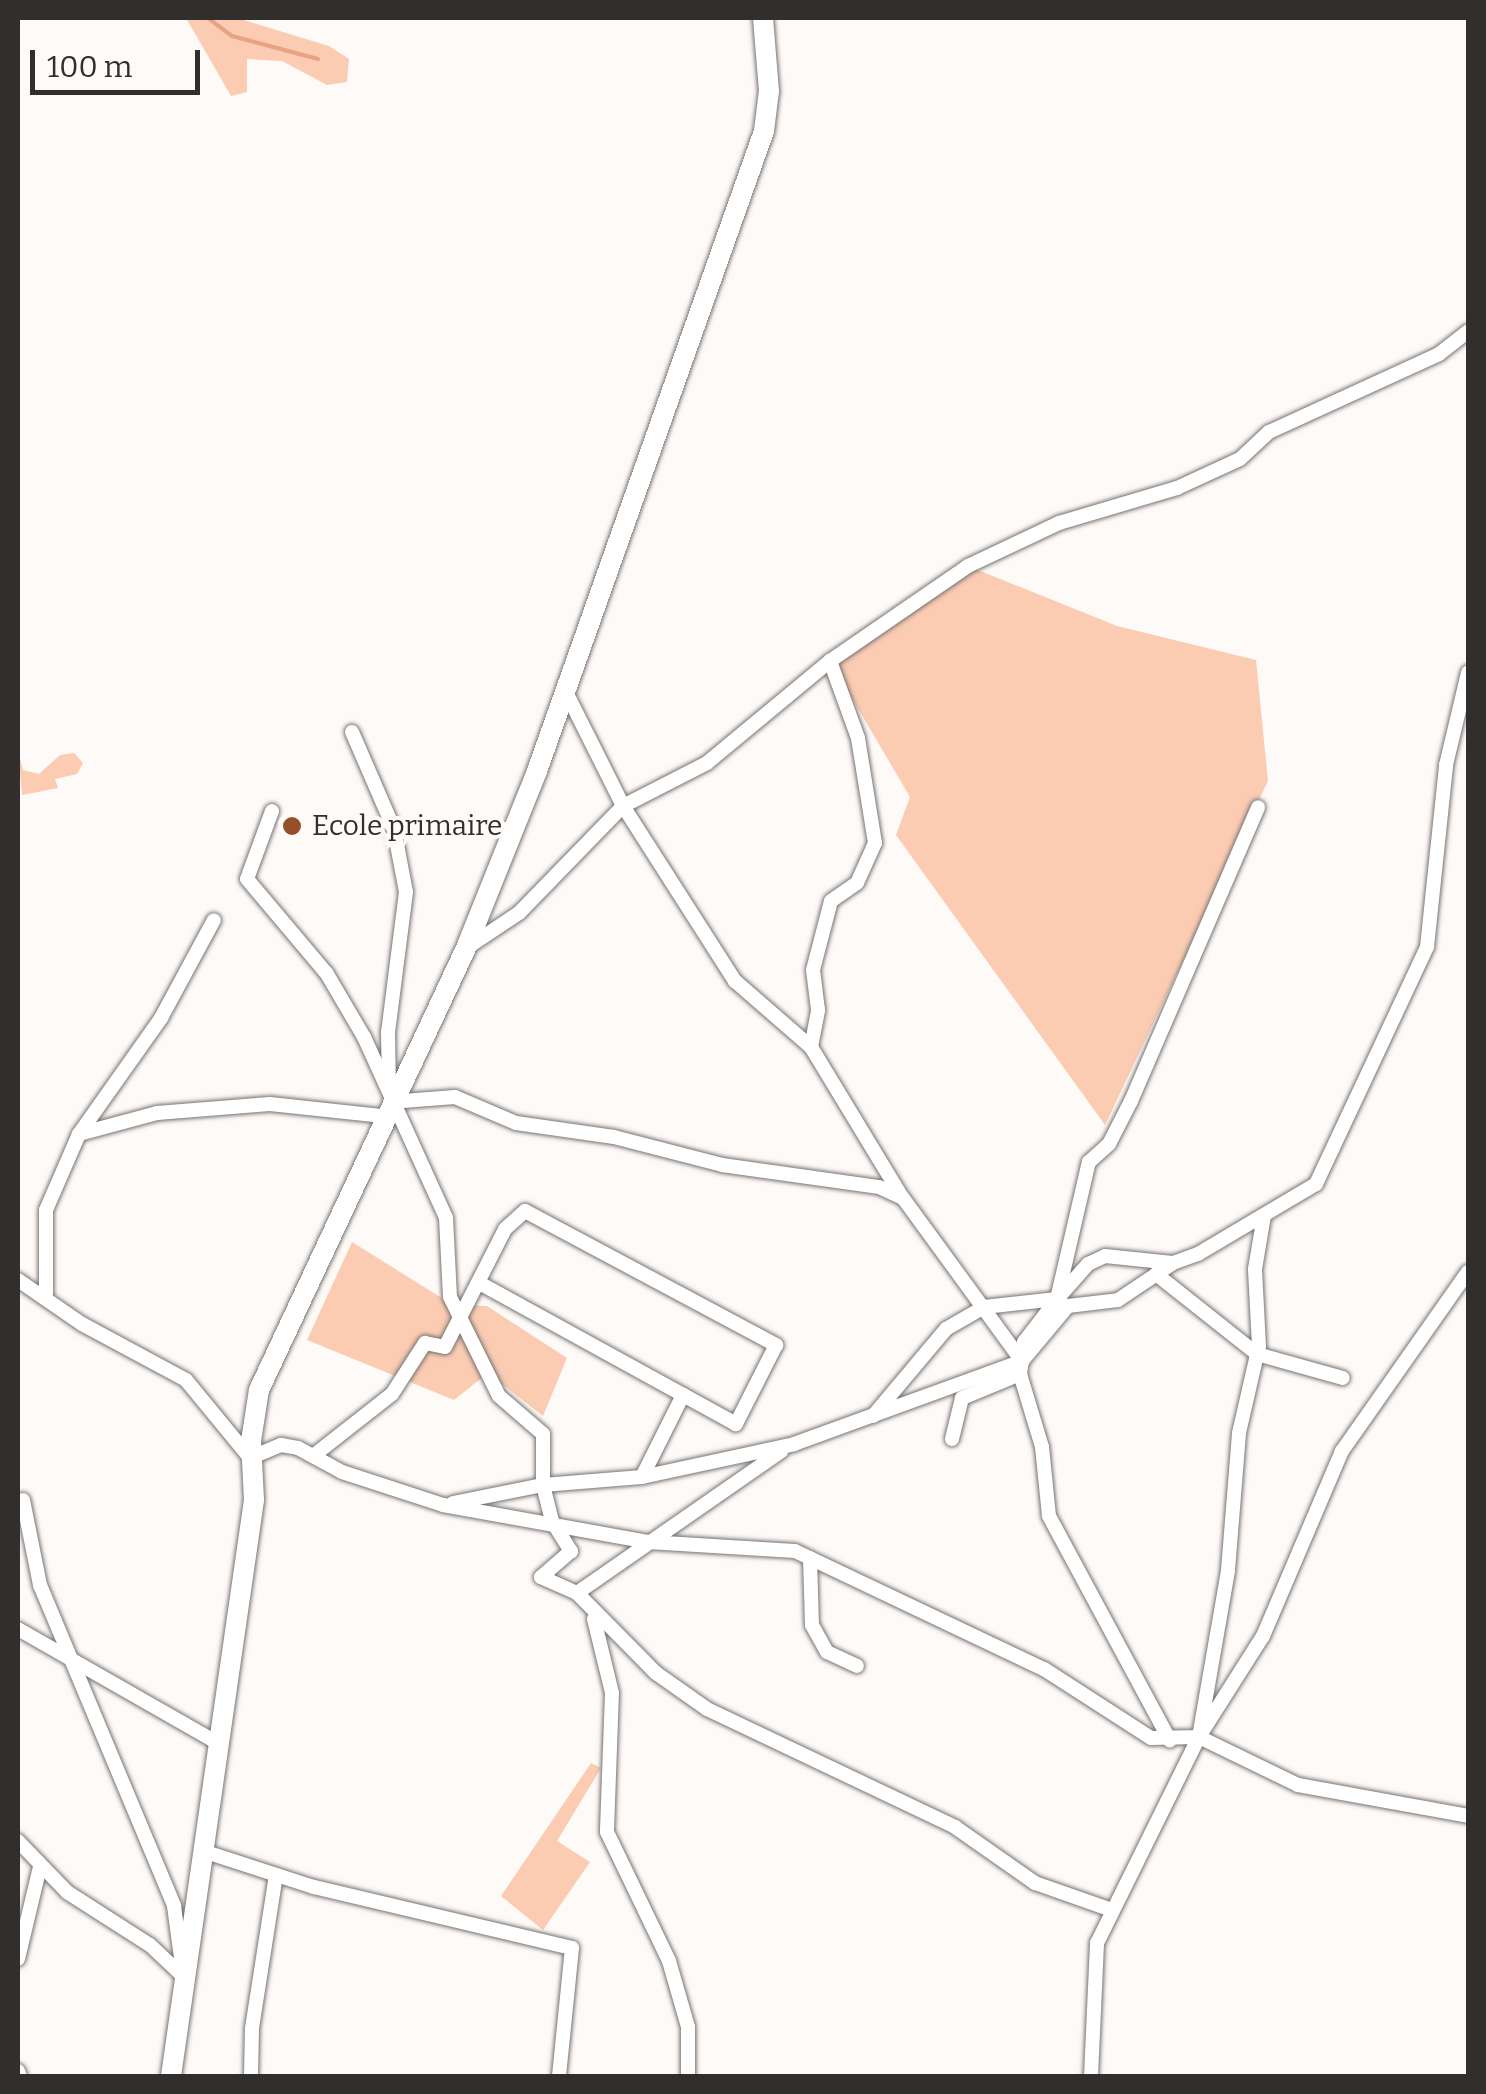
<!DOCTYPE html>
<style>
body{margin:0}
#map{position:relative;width:1486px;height:2094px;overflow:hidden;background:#fefaf7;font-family:Bitter,serif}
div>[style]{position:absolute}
.green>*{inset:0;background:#fbcbb2}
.stream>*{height:4px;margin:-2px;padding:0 2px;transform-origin:2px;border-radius:2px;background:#e8a37f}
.roads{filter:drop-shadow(0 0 2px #777372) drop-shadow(0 0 2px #777372)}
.street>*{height:14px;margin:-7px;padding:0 7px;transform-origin:7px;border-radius:7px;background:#fff}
.secondary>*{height:20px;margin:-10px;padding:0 10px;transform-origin:10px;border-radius:10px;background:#fff}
.dots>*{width:28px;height:28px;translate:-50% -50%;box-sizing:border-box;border:5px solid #fefaf7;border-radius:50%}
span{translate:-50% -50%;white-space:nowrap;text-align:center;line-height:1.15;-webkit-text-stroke:8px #fefaf7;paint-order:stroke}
.poi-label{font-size:28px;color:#312f2e}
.left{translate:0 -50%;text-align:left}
.frame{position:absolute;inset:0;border:20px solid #312f2e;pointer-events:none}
.scale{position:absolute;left:30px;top:50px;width:170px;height:45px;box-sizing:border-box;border:5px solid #312f2e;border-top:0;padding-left:12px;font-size:30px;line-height:35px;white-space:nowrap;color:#312f2e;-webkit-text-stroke:8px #fefaf7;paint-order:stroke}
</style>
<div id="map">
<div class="green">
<div style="clip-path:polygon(186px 18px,237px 18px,329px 46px,349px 59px,347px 82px,327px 85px,282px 61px,247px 59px,247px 92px,231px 96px)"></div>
<div style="clip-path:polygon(968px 566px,1117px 626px,1256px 660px,1268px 781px,1105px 1125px,896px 835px,910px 797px,830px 661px)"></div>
<div style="clip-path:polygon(18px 751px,23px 770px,39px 774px,60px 755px,74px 753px,83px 763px,77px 774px,55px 779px,58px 788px,22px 795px)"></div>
<div style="clip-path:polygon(352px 1242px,453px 1305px,487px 1306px,567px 1358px,543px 1416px,488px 1373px,454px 1400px,307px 1340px)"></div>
<div style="clip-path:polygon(591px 1763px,601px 1768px,557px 1841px,590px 1862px,543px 1930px,501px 1896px)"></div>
</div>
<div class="stream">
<div style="left:208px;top:18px;width:30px;rotate:37deg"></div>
<div style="left:232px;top:36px;width:89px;rotate:15deg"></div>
</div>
<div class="roads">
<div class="street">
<div style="left:565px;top:690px;width:130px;rotate:63.4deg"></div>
<div style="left:623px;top:806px;width:208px;rotate:57.4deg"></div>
<div style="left:735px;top:981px;width:101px;rotate:41deg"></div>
<div style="left:811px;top:1047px;width:175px;rotate:58.8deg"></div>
<div style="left:352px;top:732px;width:106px;rotate:66.6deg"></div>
<div style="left:394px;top:829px;width:64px;rotate:79.2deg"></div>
<div style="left:406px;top:892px;width:141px;rotate:97.3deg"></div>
<div style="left:388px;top:1032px;width:58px;rotate:89deg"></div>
<div style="left:272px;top:811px;width:72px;rotate:110.2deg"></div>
<div style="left:247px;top:879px;width:124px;rotate:49.9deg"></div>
<div style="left:327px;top:974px;width:73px;rotate:59.6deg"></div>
<div style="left:364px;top:1037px;width:199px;rotate:65.6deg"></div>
<div style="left:446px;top:1218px;width:79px;rotate:87.1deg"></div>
<div style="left:450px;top:1297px;width:110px;rotate:63.7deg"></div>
<div style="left:499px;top:1396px;width:58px;rotate:40.8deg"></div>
<div style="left:543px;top:1434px;width:51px;rotate:90deg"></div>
<div style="left:543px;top:1485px;width:37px;rotate:76deg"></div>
<div style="left:552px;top:1521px;width:36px;rotate:58deg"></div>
<div style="left:571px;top:1551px;width:40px;rotate:139deg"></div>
<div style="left:541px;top:1577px;width:39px;rotate:24deg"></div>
<div style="left:577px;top:1593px;width:112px;rotate:45.4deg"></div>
<div style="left:656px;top:1673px;width:62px;rotate:35.2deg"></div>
<div style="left:707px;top:1709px;width:275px;rotate:25.4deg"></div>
<div style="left:955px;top:1827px;width:98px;rotate:35deg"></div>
<div style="left:1035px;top:1883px;width:78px;rotate:19.4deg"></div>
<div style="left:465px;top:949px;width:65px;rotate:-33.7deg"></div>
<div style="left:519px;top:913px;width:149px;rotate:-45.8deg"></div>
<div style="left:623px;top:806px;width:94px;rotate:-27.1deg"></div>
<div style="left:707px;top:763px;width:160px;rotate:-39.7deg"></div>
<div style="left:830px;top:661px;width:168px;rotate:-34.5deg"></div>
<div style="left:968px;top:566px;width:101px;rotate:-25.3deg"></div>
<div style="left:1059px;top:523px;width:123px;rotate:-16.5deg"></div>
<div style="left:1177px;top:488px;width:69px;rotate:-24.7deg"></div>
<div style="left:1240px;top:459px;width:40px;rotate:-43deg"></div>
<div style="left:1269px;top:432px;width:187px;rotate:-24.6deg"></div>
<div style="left:1439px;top:354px;width:37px;rotate:-38deg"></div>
<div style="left:811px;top:1047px;width:38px;rotate:-79deg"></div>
<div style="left:818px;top:1010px;width:40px;rotate:-97.1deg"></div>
<div style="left:813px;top:970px;width:71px;rotate:-75.4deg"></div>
<div style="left:831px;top:901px;width:32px;rotate:-35deg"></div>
<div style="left:857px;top:883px;width:44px;rotate:-65.8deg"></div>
<div style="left:875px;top:843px;width:106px;rotate:-99.2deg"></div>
<div style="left:858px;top:738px;width:82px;rotate:-110deg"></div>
<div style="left:390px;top:1102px;width:65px;rotate:-4.4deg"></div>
<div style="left:455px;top:1097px;width:66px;rotate:23.1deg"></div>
<div style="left:516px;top:1123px;width:99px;rotate:8.1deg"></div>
<div style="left:614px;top:1137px;width:112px;rotate:14.5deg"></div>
<div style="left:722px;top:1165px;width:159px;rotate:8deg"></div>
<div style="left:879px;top:1187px;width:26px;rotate:25deg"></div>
<div style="left:903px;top:1198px;width:202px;rotate:53.9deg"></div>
<div style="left:1022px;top:1361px;width:13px;rotate:99deg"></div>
<div style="left:1020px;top:1374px;width:76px;rotate:73.2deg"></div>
<div style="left:1042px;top:1447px;width:69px;rotate:84.2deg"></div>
<div style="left:1049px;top:1516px;width:255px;rotate:61.7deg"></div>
<div style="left:79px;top:1134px;width:81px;rotate:-15.1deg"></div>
<div style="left:157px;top:1113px;width:113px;rotate:-4.6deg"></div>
<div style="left:270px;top:1104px;width:114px;rotate:6.1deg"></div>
<div style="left:1156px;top:1274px;width:129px;rotate:38.4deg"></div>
<div style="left:1257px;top:1354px;width:89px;rotate:15.6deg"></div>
<div style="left:18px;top:1280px;width:78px;rotate:34.5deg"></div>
<div style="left:82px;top:1324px;width:118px;rotate:28.3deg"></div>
<div style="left:186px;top:1380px;width:101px;rotate:50.6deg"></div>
<div style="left:250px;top:1458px;width:34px;rotate:-23deg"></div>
<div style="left:281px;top:1445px;width:17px;rotate:10deg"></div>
<div style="left:298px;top:1448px;width:50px;rotate:28.6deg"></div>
<div style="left:342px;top:1472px;width:106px;rotate:18.1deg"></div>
<div style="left:443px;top:1505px;width:208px;rotate:10.2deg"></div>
<div style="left:648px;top:1542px;width:147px;rotate:3.5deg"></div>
<div style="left:795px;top:1551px;width:276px;rotate:25.4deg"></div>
<div style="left:1044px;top:1669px;width:127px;rotate:32.8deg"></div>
<div style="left:1151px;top:1738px;width:48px;rotate:-1.2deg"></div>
<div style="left:1199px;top:1737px;width:110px;rotate:25.9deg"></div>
<div style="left:1298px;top:1785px;width:173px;rotate:10.3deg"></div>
<div style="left:46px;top:1294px;width:84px;rotate:-90deg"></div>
<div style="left:46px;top:1210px;width:83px;rotate:-66.5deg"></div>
<div style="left:79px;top:1134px;width:142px;rotate:-54.7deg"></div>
<div style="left:161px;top:1018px;width:111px;rotate:-61.6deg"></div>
<div style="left:1022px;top:1361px;width:19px;rotate:-84deg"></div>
<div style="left:1024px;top:1342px;width:54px;rotate:-52.5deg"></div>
<div style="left:1057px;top:1299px;width:141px;rotate:-76.9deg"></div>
<div style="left:1089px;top:1162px;width:27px;rotate:-42deg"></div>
<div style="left:1109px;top:1144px;width:48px;rotate:-62.9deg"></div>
<div style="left:1131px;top:1101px;width:320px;rotate:-66.6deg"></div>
<div style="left:873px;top:1416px;width:114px;rotate:-50deg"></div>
<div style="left:946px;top:1329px;width:44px;rotate:-30.1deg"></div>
<div style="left:984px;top:1307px;width:73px;rotate:-6.3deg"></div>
<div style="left:1057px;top:1299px;width:47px;rotate:-48.5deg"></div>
<div style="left:1088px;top:1264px;width:19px;rotate:-25deg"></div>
<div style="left:1105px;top:1256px;width:68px;rotate:5.9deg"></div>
<div style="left:1173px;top:1263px;width:27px;rotate:-20deg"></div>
<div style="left:1198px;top:1254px;width:137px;rotate:-30.7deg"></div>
<div style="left:1316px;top:1184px;width:262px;rotate:-64.9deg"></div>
<div style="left:1427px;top:947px;width:183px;rotate:-84deg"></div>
<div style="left:1446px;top:765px;width:95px;rotate:-76.6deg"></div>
<div style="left:952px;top:1439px;width:42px;rotate:-76.3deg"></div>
<div style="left:962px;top:1398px;width:63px;rotate:-22.5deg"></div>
<div style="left:313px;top:1456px;width:100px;rotate:-38.1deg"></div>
<div style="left:392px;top:1394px;width:61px;rotate:-57.1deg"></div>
<div style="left:425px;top:1343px;width:20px;rotate:11deg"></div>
<div style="left:445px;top:1347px;width:132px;rotate:-63deg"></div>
<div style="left:505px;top:1229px;width:27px;rotate:-42deg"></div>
<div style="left:525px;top:1211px;width:285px;rotate:28.1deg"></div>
<div style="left:776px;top:1345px;width:89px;rotate:116.9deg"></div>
<div style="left:736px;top:1424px;width:293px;rotate:-151.2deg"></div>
<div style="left:642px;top:1477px;width:92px;rotate:-63.4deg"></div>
<div style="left:23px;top:1500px;width:87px;rotate:78.7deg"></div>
<div style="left:40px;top:1585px;width:348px;rotate:67.3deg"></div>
<div style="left:174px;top:1906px;width:60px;rotate:82.3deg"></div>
<div style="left:453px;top:1503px;width:92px;rotate:-11.3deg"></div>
<div style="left:543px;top:1485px;width:99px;rotate:-4.6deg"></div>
<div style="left:642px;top:1477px;width:156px;rotate:-12.2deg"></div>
<div style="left:794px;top:1444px;width:243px;rotate:-20deg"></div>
<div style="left:1022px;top:1361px;width:72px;rotate:-50.1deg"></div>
<div style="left:1068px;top:1306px;width:50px;rotate:-6.8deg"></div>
<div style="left:1118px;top:1300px;width:66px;rotate:-33.9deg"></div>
<div style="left:810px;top:1558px;width:67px;rotate:88.3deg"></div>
<div style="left:812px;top:1625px;width:31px;rotate:61deg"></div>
<div style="left:827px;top:1652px;width:33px;rotate:25deg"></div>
<div style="left:577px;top:1593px;width:249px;rotate:-34.8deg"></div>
<div style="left:594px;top:1619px;width:76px;rotate:76.3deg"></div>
<div style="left:612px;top:1693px;width:139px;rotate:92.1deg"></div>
<div style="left:607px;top:1832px;width:143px;rotate:64.3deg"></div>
<div style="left:669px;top:1961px;width:69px;rotate:73.9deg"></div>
<div style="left:688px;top:2027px;width:49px;rotate:90deg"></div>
<div style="left:18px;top:1629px;width:230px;rotate:29.7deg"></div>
<div style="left:1202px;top:1732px;width:114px;rotate:-57.6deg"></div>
<div style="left:1263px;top:1636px;width:201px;rotate:-66.9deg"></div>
<div style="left:1342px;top:1451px;width:219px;rotate:-54.9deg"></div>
<div style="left:18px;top:1841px;width:71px;rotate:46.1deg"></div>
<div style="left:67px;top:1892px;width:98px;rotate:32.6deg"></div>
<div style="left:150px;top:1945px;width:47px;rotate:43.3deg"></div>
<div style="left:203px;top:1851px;width:117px;rotate:18deg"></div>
<div style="left:314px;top:1887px;width:265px;rotate:13.3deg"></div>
<div style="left:572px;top:1948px;width:129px;rotate:95.8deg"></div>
<div style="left:18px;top:1959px;width:95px;rotate:-76.6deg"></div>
<div style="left:18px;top:2071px;width:5px;rotate:68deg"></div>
<div style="left:251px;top:2076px;width:48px;rotate:-88.8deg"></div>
<div style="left:252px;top:2028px;width:155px;rotate:-81.1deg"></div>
<div style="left:1091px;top:2076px;width:133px;rotate:-87.4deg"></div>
<div style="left:1097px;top:1943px;width:230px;rotate:-63.7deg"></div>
<div style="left:1199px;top:1737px;width:169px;rotate:-80.1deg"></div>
<div style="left:1228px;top:1570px;width:137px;rotate:-85.4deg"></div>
<div style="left:1239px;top:1433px;width:89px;rotate:-77.1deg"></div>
<div style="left:1259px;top:1346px;width:77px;rotate:-93deg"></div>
<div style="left:1255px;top:1269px;width:54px;rotate:-80.4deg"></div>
</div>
<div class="secondary">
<div style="left:171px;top:2076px;width:582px;rotate:-81.8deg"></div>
<div style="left:254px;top:1500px;width:59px;rotate:-92.9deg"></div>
<div style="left:251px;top:1441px;width:52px;rotate:-81.1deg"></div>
<div style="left:259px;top:1390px;width:493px;rotate:-64.9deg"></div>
<div style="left:468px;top:943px;width:185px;rotate:-68.1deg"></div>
<div style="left:537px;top:771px;width:679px;rotate:-70.47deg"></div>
<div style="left:764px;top:131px;width:40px;rotate:-82.9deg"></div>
<div style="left:769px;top:91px;width:73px;rotate:-94.7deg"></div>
</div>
</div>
<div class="dots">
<div style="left:292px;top:826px;background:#965027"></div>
</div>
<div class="poi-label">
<span class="left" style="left:312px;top:826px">Ecole primaire</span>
</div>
<div class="frame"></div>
<div class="scale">100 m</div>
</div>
